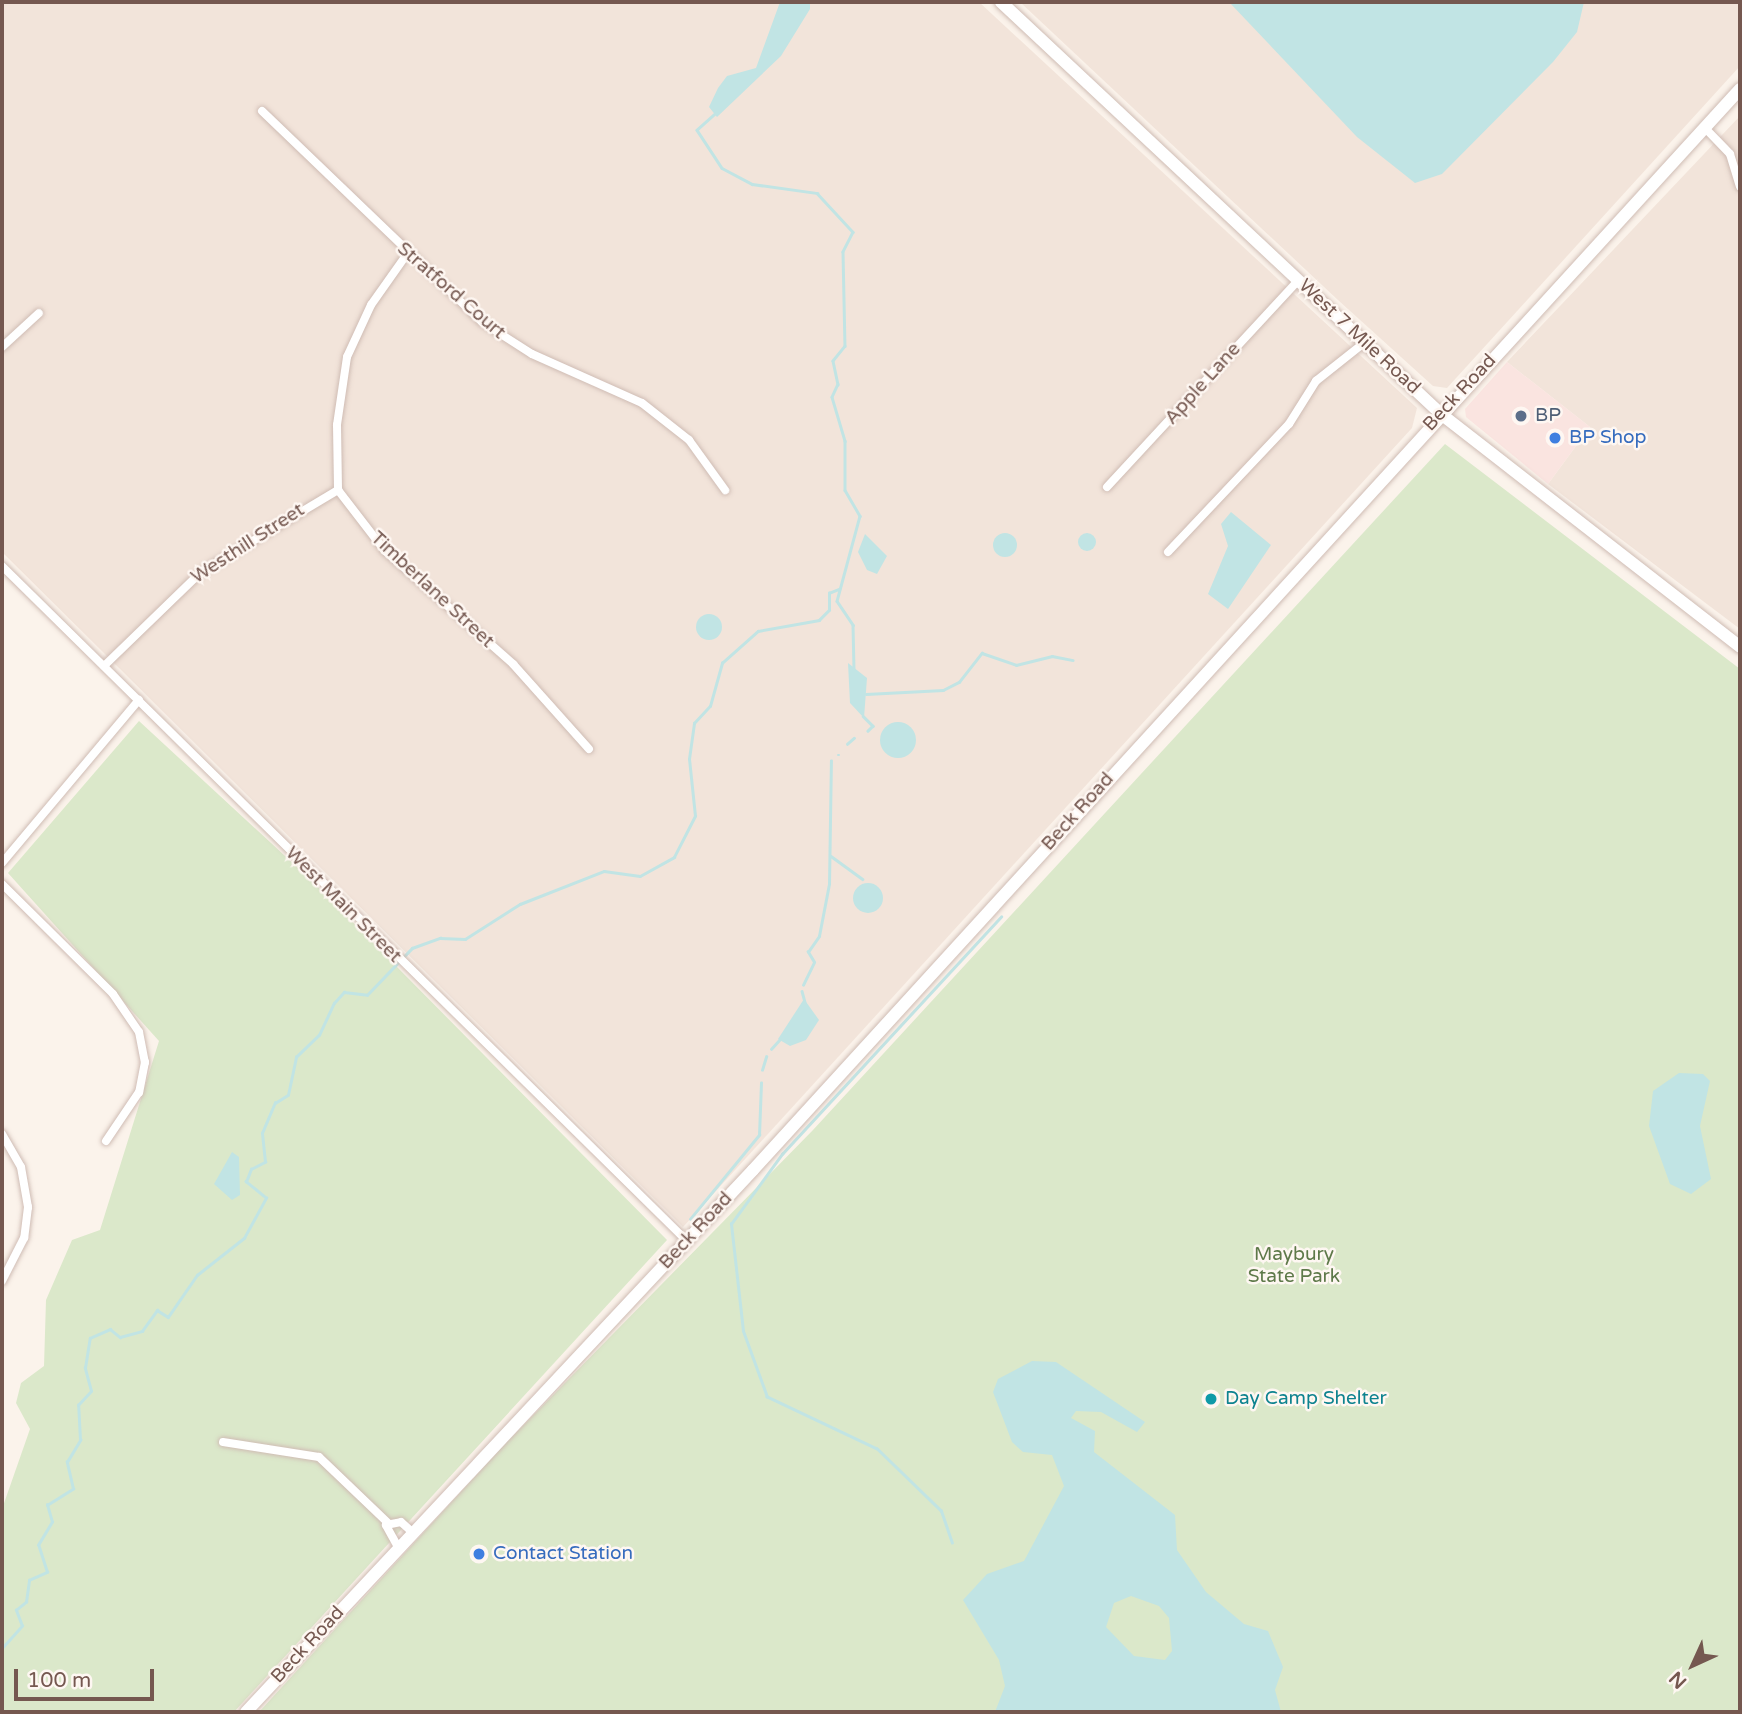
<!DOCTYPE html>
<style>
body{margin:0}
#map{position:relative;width:1742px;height:1714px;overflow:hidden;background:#fbf3eb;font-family:"Varela Round",sans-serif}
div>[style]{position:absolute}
.residential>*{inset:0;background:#f2e4da}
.commercial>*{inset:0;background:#fae4e0}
.green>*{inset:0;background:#dbe8ca}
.water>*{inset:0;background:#c1e4e4}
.round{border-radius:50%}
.stream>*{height:2.5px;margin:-1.25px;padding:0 1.25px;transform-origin:1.25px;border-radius:1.25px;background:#c1e4e4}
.roads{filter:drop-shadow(0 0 2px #cfbcb4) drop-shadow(0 0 2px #cfbcb4)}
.street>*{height:8px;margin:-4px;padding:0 4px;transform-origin:4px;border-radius:4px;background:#fff}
.secondary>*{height:12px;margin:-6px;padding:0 6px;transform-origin:6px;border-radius:6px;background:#fff}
.dots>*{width:19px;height:19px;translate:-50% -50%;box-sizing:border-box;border:4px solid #fef7f2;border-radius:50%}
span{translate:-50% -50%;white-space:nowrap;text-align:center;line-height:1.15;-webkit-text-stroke:5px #fef7f2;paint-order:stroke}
.street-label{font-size:19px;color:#755850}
.service-label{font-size:19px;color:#4e5e75}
.left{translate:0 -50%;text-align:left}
.shop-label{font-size:19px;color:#366cbe}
.park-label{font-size:19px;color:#5e7949}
.culture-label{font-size:19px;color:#0d838f}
.frame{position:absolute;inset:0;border:4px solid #755850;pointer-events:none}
.north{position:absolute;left:1658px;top:1630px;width:70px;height:70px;-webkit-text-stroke:5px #fef7f2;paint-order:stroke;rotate:225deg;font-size:19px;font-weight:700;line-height:28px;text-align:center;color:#755850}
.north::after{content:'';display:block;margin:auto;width:24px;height:32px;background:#755850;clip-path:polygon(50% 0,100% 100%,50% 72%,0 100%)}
.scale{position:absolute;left:14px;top:1669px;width:140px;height:32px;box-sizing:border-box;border:4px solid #755850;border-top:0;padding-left:9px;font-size:21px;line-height:24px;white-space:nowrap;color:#755850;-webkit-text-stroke:5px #fef7f2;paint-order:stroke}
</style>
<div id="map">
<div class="residential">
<div style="clip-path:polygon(2px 2px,979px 2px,1417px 408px,1412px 428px,683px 1227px,2px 552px)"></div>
<div style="clip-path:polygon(1020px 2px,1740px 2px,1740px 66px,1447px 388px,1433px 386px,1338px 300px)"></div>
<div style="clip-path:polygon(1740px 116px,1740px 629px,1548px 484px,1590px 427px,1507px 362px)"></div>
</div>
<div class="commercial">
<div style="clip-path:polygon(1507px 362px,1590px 427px,1548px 484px,1466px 417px,1465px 409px)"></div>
</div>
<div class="green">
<div style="clip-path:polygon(1445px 444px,1740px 669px,1740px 1712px,259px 1712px,502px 1447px,813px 1130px)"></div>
<div style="clip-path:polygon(139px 721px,311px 880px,667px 1240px,234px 1712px,2px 1712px,2px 1509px,30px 1429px,16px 1403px,21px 1383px,44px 1366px,46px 1300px,72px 1240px,100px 1230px,159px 1041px,8px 873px)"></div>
</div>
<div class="water">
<div style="clip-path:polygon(780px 2px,810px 2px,810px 9px,781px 56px,717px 117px,709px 107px,718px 88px,727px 76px,756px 68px)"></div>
<div style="clip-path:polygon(1229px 2px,1584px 2px,1577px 32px,1553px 62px,1442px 174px,1415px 183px,1357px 137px)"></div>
<div style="clip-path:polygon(1231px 512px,1271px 545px,1228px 609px,1208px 594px,1228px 546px,1221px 524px)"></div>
<div class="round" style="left:993px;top:533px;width:24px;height:24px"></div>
<div class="round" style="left:1078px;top:533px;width:18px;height:18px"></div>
<div style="clip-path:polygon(865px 534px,887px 556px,877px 574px,867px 570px,858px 552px)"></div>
<div class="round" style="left:696px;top:614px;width:26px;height:26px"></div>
<div style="clip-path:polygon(848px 663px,867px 678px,864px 718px,850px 703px)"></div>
<div class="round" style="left:880px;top:722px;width:36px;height:36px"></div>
<div class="round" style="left:853px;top:883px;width:30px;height:30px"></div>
<div style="clip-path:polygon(804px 999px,819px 1020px,806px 1040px,790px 1046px,778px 1039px)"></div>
<div style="clip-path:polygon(1679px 1073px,1703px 1074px,1710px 1081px,1700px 1126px,1711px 1179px,1691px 1194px,1670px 1184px,1649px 1126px,1653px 1091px)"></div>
<div style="clip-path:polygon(232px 1152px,239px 1157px,240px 1195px,232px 1200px,214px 1184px)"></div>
<div style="clip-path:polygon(evenodd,1032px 1361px,1056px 1362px,1145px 1422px,1137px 1432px,1101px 1412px,1076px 1411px,1071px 1418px,1095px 1431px,1094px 1452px,1175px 1515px,1177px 1550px,1206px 1592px,1244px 1624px,1268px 1631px,1283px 1667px,1275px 1690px,1281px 1712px,995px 1712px,1005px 1686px,999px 1660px,963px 1600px,987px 1574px,1024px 1561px,1064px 1486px,1052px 1455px,1023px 1452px,1012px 1442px,993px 1392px,998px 1379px,1032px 1361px,1131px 1596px,1159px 1606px,1169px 1618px,1172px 1651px,1165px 1660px,1134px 1656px,1106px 1627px,1114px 1603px,1131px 1596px)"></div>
</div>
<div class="stream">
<div style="left:715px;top:114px;width:24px;rotate:138deg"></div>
<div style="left:697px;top:130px;width:45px;rotate:56.7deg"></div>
<div style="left:722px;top:168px;width:34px;rotate:28deg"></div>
<div style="left:752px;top:184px;width:66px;rotate:7.9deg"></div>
<div style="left:817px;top:193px;width:53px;rotate:47.3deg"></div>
<div style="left:853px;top:232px;width:22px;rotate:117deg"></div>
<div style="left:843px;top:252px;width:94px;rotate:88.8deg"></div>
<div style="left:845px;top:346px;width:19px;rotate:129deg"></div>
<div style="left:833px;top:361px;width:24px;rotate:78deg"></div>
<div style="left:838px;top:384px;width:14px;rotate:115deg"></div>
<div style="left:832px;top:397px;width:46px;rotate:73.5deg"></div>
<div style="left:845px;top:441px;width:49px;rotate:90deg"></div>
<div style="left:845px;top:490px;width:30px;rotate:60deg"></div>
<div style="left:860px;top:516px;width:88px;rotate:105.1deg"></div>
<div style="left:837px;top:601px;width:29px;rotate:56deg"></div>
<div style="left:853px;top:625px;width:44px;rotate:88.7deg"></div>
<div style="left:866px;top:694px;width:77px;rotate:-3deg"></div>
<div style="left:943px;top:690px;width:18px;rotate:-27deg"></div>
<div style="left:959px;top:682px;width:37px;rotate:-52deg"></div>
<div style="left:982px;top:653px;width:36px;rotate:19deg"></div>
<div style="left:1016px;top:665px;width:37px;rotate:-14deg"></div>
<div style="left:1052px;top:656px;width:21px;rotate:11deg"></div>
<div style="left:863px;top:716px;width:14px;rotate:45deg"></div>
<div style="left:873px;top:726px;width:7px;rotate:135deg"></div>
<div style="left:847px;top:744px;width:9px;rotate:-41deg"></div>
<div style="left:838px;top:755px;width:1px"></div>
<div style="left:831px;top:856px;width:39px;rotate:36deg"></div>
<div style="left:803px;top:985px;width:25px;rotate:-64deg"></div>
<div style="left:814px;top:962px;width:12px;rotate:-121deg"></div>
<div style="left:808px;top:952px;width:19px;rotate:-55deg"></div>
<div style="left:819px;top:936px;width:53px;rotate:-79.1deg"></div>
<div style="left:829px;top:884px;width:123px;rotate:-89.1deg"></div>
<div style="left:802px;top:991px;width:11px;rotate:75deg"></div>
<div style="left:771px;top:1049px;width:13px;rotate:-48deg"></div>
<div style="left:762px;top:1070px;width:14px;rotate:-73deg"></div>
<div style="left:690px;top:1219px;width:109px;rotate:-50.6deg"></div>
<div style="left:759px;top:1135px;width:52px;rotate:-87.8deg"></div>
<div style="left:952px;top:1543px;width:34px;rotate:-109deg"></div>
<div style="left:941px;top:1511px;width:89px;rotate:-135.9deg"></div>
<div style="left:877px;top:1449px;width:122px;rotate:-154.7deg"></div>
<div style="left:767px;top:1397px;width:70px;rotate:-110deg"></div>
<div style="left:743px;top:1331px;width:108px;rotate:-96.4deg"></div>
<div style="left:731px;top:1224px;width:87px;rotate:-53.9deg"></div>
<div style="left:782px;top:1154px;width:323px;rotate:-47.3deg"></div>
<div style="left:2px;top:1648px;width:30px;rotate:-48deg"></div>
<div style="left:22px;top:1626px;width:17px;rotate:-111deg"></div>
<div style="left:16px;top:1610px;width:13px;rotate:-39deg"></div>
<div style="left:26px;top:1602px;width:22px;rotate:-82deg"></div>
<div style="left:29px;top:1580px;width:20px;rotate:-24deg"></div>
<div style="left:47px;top:1572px;width:28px;rotate:-108deg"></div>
<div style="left:38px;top:1545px;width:27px;rotate:-59deg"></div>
<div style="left:52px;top:1522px;width:18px;rotate:-106deg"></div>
<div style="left:47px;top:1505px;width:31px;rotate:-32deg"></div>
<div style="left:73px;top:1489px;width:28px;rotate:-103deg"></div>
<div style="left:67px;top:1462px;width:26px;rotate:-59deg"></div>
<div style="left:80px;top:1440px;width:35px;rotate:-93deg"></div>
<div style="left:78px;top:1405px;width:19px;rotate:-47deg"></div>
<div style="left:91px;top:1391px;width:24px;rotate:-105deg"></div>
<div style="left:85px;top:1368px;width:30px;rotate:-81deg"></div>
<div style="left:90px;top:1338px;width:22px;rotate:-24deg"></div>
<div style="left:110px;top:1329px;width:13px;rotate:39deg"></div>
<div style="left:120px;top:1337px;width:23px;rotate:-15deg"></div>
<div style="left:142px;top:1331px;width:26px;rotate:-54deg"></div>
<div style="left:157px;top:1310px;width:13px;rotate:32deg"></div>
<div style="left:168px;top:1317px;width:51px;rotate:-55.4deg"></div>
<div style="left:197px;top:1275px;width:60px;rotate:-38.2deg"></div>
<div style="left:244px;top:1238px;width:46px;rotate:-61.2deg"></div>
<div style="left:266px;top:1198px;width:26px;rotate:-141deg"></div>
<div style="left:246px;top:1182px;width:14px;rotate:-69deg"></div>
<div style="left:251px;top:1169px;width:16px;rotate:-27deg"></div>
<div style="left:265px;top:1162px;width:29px;rotate:-96deg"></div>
<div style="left:262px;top:1133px;width:33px;rotate:-67deg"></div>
<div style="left:275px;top:1103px;width:15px;rotate:-32deg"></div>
<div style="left:288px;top:1095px;width:39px;rotate:-78deg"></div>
<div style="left:296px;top:1057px;width:32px;rotate:-44deg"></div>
<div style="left:319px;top:1035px;width:35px;rotate:-65deg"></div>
<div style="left:334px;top:1003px;width:15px;rotate:-48deg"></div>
<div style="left:344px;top:992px;width:23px;rotate:7deg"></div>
<div style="left:367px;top:995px;width:65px;rotate:-46.2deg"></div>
<div style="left:412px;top:948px;width:30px;rotate:-20deg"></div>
<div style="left:440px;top:938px;width:25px;rotate:2deg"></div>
<div style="left:465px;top:939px;width:65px;rotate:-32.5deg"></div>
<div style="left:520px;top:904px;width:90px;rotate:-21.4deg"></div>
<div style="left:604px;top:871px;width:36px;rotate:8deg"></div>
<div style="left:640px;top:876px;width:39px;rotate:-29deg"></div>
<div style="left:674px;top:857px;width:46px;rotate:-62.9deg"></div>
<div style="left:695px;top:816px;width:57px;rotate:-96deg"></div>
<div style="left:689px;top:759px;width:36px;rotate:-82deg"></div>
<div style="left:694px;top:723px;width:23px;rotate:-47deg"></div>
<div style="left:710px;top:706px;width:45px;rotate:-74.4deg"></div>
<div style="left:722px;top:663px;width:48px;rotate:-41.6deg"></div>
<div style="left:758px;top:631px;width:62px;rotate:-10.2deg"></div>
<div style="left:819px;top:620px;width:14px;rotate:-45deg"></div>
<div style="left:829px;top:610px;width:17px;rotate:-90deg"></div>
<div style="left:829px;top:593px;width:11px;rotate:-22deg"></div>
</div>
<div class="roads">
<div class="street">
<div style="left:262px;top:111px;width:305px;rotate:43.8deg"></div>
<div style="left:482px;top:322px;width:59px;rotate:32.6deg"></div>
<div style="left:532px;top:354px;width:120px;rotate:24deg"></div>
<div style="left:642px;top:403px;width:60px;rotate:38.2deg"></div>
<div style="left:689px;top:440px;width:62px;rotate:54.2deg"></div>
<div style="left:1705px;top:128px;width:36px;rotate:46deg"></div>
<div style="left:1730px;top:154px;width:34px;rotate:73deg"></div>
<div style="left:407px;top:254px;width:62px;rotate:125.2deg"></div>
<div style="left:371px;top:305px;width:57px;rotate:114.8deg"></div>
<div style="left:347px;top:357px;width:69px;rotate:98.4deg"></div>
<div style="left:337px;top:425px;width:65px;rotate:89.1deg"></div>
<div style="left:338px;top:490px;width:77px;rotate:52.4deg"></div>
<div style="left:385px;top:551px;width:171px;rotate:41.4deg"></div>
<div style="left:513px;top:664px;width:114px;rotate:48.2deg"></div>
<div style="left:2px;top:347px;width:50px;rotate:-42.6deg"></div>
<div style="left:1107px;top:487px;width:282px;rotate:-47.2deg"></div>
<div style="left:1168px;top:552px;width:176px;rotate:-46.6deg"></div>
<div style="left:1289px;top:424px;width:51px;rotate:-57.9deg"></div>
<div style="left:1316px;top:381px;width:63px;rotate:-38.5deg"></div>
<div style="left:2px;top:566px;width:962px;rotate:44.58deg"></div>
<div style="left:104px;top:666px;width:135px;rotate:-44.1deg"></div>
<div style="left:201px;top:572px;width:160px;rotate:-30.9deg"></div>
<div style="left:2px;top:863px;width:213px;rotate:-50deg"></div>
<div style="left:2px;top:884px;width:156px;rotate:44.7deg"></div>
<div style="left:113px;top:994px;width:46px;rotate:55.6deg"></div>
<div style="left:139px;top:1032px;width:31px;rotate:79deg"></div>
<div style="left:145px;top:1062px;width:31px;rotate:101deg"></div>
<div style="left:139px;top:1092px;width:59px;rotate:124deg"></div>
<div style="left:2px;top:1134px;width:38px;rotate:60deg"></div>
<div style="left:21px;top:1167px;width:41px;rotate:80.1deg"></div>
<div style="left:28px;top:1207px;width:31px;rotate:97deg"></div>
<div style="left:24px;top:1238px;width:48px;rotate:117.1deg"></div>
<div style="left:223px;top:1442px;width:97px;rotate:8.9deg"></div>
<div style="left:319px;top:1457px;width:95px;rotate:43.7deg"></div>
<div style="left:398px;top:1547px;width:25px;rotate:-119deg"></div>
<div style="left:386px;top:1525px;width:15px;rotate:-11deg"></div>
<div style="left:401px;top:1522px;width:15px;rotate:42deg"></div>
</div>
<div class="secondary">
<div style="left:1001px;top:2px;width:603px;rotate:43.12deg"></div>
<div style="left:1441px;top:414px;width:379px;rotate:37.9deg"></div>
<div style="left:246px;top:1712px;width:742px;rotate:-46.91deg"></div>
<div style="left:753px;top:1170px;width:1464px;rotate:-47.6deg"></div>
</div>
</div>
<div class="dots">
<div style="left:1521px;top:416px;background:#5c6f8a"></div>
<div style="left:1555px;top:438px;background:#3f7fe0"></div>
<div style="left:1211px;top:1399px;background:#0f9aa8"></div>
<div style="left:479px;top:1554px;background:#3f7fe0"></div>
</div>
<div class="street-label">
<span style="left:451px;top:291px;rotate:41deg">Stratford Court</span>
<span style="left:1359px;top:337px;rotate:43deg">West 7 Mile Road</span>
<span style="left:1203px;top:384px;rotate:-48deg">Apple Lane</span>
<span style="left:1460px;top:393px;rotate:-47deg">Beck Road</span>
<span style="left:248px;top:544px;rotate:-33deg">Westhill Street</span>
<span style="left:432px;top:590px;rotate:43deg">Timberlane Street</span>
<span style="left:1078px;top:812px;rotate:-48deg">Beck Road</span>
<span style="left:343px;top:905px;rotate:45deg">West Main Street</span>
<span style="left:696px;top:1231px;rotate:-47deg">Beck Road</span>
<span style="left:308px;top:1645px;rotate:-47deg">Beck Road</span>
</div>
<div class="service-label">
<span class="left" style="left:1535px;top:416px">BP</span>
</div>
<div class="shop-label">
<span class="left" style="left:1569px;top:438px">BP Shop</span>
<span class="left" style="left:493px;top:1554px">Contact Station</span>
</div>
<div class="park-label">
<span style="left:1294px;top:1266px">Maybury<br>State Park</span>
</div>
<div class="culture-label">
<span class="left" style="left:1225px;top:1399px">Day Camp Shelter</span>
</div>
<div class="frame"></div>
<div class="north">N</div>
<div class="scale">100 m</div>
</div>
